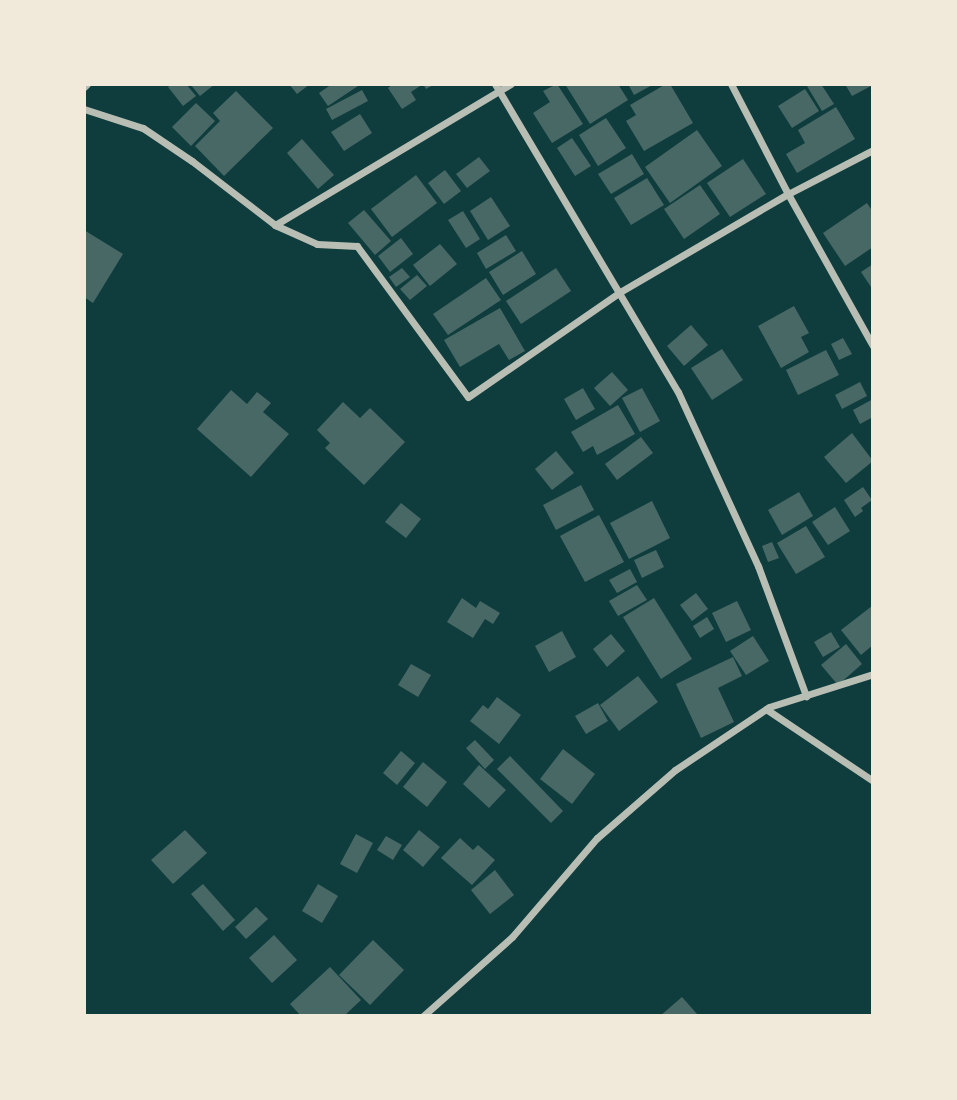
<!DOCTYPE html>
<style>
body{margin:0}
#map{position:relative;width:957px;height:1100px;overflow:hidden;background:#0f3d3e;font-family:Lato,sans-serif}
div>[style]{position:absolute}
.building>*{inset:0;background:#486865}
.minor>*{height:7px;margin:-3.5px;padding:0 3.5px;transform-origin:3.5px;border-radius:3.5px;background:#b8beb3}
span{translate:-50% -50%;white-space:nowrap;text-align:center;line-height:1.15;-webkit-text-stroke:7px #f1e9da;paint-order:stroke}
.frame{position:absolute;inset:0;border:86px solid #f1e9da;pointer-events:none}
</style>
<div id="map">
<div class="building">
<div style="clip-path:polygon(172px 84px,186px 84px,196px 96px,183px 106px,168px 87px)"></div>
<div style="clip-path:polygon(190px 84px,215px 84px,200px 96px)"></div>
<div style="clip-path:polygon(289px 84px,310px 84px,297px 94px)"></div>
<div style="clip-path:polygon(332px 84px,361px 84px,328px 106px,319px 93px)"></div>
<div style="clip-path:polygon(393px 84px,435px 84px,426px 89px,423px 84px,411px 92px,416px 100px,402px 109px,388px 88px)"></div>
<div style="clip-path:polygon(557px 84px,583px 124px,552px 143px,533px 113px,550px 102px,543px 91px)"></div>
<div style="clip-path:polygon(565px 84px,618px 84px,628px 100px,590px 124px)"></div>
<div style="clip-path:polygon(628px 84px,654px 84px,634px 95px)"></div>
<div style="clip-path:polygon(666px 84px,670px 84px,693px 123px,644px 151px,626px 121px,636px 115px,630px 105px)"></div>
<div style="clip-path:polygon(811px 84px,821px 84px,834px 104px,822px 111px,807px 86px)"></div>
<div style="clip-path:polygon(845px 84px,873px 84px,873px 85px,852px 96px)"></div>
<div style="clip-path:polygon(805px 89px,819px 111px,792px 128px,778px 106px)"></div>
<div style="clip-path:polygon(362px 90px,368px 101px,332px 120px,326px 109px)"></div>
<div style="clip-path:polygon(236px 91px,273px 128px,224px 176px,195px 146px,220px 121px,213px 113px)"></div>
<div style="clip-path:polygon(196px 103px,215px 121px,191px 146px,172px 127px)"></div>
<div style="clip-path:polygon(836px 107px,855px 139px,797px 173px,786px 154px,805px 143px,798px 130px)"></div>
<div style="clip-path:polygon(360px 114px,372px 133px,344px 151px,331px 132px)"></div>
<div style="clip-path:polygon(606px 118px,626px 148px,598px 166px,579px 135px)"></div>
<div style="clip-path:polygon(697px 130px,722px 166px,670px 203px,645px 167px)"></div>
<div style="clip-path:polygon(572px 138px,591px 166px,575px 176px,557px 148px)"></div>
<div style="clip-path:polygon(302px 139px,334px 175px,318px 189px,287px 153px)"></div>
<div style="clip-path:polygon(632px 154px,644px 174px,611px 194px,598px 174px)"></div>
<div style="clip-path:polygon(479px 157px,490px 171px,467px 188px,456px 174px)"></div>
<div style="clip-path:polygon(743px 159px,766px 194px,730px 217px,707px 183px)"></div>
<div style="clip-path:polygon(445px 170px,461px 191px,444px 204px,428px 183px)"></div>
<div style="clip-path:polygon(416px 175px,437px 203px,392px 237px,371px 209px)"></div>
<div style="clip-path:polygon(647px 178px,664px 205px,631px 225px,614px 198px)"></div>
<div style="clip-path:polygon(700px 185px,720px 214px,684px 239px,664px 209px)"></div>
<div style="clip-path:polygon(491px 197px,510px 226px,488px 240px,470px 211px)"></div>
<div style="clip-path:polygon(867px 203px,873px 212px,873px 247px,845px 266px,823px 233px)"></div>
<div style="clip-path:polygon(364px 210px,391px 241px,375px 255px,348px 223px)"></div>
<div style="clip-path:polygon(463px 211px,480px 239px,466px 248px,448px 220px)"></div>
<div style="clip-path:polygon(84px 230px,123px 254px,93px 303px,84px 297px)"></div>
<div style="clip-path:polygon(506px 235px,516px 251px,486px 269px,477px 253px)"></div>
<div style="clip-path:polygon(401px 238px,413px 254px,390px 272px,378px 256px)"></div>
<div style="clip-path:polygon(440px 244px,457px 264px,430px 286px,413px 265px)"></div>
<div style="clip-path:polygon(522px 251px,536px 274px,503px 295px,489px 272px)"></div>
<div style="clip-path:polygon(873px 264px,873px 290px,861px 272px)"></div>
<div style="clip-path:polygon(402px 268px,410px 277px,396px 287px,389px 277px)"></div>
<div style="clip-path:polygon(556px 268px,571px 291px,521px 324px,506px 301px)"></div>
<div style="clip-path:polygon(417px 275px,427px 286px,410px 300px,400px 289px)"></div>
<div style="clip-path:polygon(486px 278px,501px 300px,448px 335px,433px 314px)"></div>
<div style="clip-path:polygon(794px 306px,809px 333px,801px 337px,809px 352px,781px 368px,758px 326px)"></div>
<div style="clip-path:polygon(500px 308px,525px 351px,509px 360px,499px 344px,460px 367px,444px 340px)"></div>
<div style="clip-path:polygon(691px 325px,708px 345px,684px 366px,667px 346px)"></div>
<div style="clip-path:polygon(843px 338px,852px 354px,839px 360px,831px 344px)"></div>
<div style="clip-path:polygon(722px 349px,743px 380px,712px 400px,691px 368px)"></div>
<div style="clip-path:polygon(826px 350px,839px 375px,798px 395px,786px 370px)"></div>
<div style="clip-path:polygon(612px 372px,628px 390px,610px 406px,594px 388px)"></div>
<div style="clip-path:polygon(860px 382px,867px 396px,842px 409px,835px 395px)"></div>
<div style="clip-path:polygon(583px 388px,595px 409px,576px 420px,564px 399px)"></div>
<div style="clip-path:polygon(642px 388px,660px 421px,640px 432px,622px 398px)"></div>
<div style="clip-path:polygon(231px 390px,247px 404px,257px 392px,271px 403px,263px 412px,289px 434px,251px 477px,197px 429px)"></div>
<div style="clip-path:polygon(873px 399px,873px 417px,860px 424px,853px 410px)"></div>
<div style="clip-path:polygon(343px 402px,360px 418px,370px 408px,405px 442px,364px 485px,325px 448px,330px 443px,317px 430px)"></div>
<div style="clip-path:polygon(618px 405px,635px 434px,597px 455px,593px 446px,583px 452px,571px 432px)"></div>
<div style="clip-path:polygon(852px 433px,873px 461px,846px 483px,824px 457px)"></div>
<div style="clip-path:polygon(641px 437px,653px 453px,617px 480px,605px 464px)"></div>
<div style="clip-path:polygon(556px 451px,574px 473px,552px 490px,535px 469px)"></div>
<div style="clip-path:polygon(581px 485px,594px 510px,556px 530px,543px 505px)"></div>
<div style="clip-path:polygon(863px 487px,872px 500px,861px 508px,863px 511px,855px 517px,844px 500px)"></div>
<div style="clip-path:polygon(799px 492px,813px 516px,782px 535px,768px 510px)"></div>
<div style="clip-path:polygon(652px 501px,670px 538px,629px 559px,610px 523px)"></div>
<div style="clip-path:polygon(401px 503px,421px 519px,406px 538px,385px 522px)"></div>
<div style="clip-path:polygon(835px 507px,850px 531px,828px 545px,812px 522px)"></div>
<div style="clip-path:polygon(599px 515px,624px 562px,585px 582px,560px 536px)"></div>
<div style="clip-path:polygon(806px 526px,825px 557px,796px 574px,777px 543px)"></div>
<div style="clip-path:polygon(772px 542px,779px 558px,768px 562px,762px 546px)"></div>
<div style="clip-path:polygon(656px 550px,664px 567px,642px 578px,634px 560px)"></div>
<div style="clip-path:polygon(630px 569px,637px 582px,617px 593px,609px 580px)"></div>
<div style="clip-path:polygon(637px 585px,647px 600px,618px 616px,609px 601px)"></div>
<div style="clip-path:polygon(696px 593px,708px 609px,692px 621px,680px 605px)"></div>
<div style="clip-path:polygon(462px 598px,476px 608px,480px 601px,500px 613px,493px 624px,485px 619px,473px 638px,447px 622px)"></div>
<div style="clip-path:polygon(654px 598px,692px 659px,661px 679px,623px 617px)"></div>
<div style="clip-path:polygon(737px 601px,751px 630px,726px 642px,712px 613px)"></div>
<div style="clip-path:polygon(872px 606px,873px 645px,861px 655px,841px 630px)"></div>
<div style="clip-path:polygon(707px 617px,714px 629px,700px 638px,693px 626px)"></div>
<div style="clip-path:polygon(562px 631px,576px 657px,549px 672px,535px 646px)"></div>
<div style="clip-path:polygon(831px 632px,840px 647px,823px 657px,814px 642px)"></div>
<div style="clip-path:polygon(611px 634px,625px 651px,607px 667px,593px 649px)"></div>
<div style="clip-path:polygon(753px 636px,769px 661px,746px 675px,730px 651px)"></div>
<div style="clip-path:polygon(846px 644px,862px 664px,838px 685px,821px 665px)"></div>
<div style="clip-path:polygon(733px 657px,742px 676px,718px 688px,734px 722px,701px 738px,676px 684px)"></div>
<div style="clip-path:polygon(411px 664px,431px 675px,418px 697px,398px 685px)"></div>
<div style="clip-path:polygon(638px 676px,658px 702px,619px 731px,600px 705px)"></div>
<div style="clip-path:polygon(497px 697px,521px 715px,499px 744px,470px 721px,483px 705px,488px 709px)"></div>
<div style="clip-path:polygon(598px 703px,608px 721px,586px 734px,575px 716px)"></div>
<div style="clip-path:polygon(475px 740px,494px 760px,485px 769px,466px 748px)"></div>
<div style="clip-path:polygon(563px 749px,595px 774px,572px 804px,540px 779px)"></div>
<div style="clip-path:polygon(401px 751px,415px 763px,397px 785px,383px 773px)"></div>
<div style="clip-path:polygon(510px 756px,563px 811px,551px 823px,497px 769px)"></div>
<div style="clip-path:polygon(423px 762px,447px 782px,427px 807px,403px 787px)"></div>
<div style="clip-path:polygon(479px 765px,506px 790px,489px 808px,463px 784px)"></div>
<div style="clip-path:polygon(185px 830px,207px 853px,173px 884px,151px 860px)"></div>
<div style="clip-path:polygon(419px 830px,440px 847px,423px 867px,403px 850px)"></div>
<div style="clip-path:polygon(356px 834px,373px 843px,357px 873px,340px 864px)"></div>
<div style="clip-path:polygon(386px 836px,402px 845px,393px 860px,377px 850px)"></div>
<div style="clip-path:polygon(460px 838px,473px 850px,478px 845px,495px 860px,472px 885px,441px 858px)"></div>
<div style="clip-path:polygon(495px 870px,514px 895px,490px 914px,471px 890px)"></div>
<div style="clip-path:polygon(203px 884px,235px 920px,223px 931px,191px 894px)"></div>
<div style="clip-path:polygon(318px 884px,338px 896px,322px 923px,302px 911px)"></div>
<div style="clip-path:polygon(256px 907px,268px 919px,246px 939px,235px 927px)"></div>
<div style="clip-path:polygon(274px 935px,297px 960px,272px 983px,249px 958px)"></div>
<div style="clip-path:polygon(373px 940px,404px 970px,370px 1005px,339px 975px)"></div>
<div style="clip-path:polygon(330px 967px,361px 1000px,344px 1016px,301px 1016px,290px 1004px)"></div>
<div style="clip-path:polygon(682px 997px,697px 1014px,660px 1016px)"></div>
</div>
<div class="minor">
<div style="left:495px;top:84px;width:358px;rotate:59.3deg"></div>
<div style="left:678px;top:392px;width:192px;rotate:65.3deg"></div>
<div style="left:758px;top:566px;width:139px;rotate:69.7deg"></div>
<div style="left:731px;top:84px;width:124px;rotate:62.6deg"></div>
<div style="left:788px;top:194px;width:174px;rotate:60.8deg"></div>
<div style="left:84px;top:87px;width:4px;rotate:-45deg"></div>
<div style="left:84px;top:109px;width:62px;rotate:17.9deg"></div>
<div style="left:143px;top:128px;width:59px;rotate:34deg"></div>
<div style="left:192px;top:161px;width:105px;rotate:37.6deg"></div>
<div style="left:275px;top:225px;width:46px;rotate:24.3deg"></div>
<div style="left:317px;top:244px;width:40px;rotate:2.9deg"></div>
<div style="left:357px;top:246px;width:187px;rotate:53.7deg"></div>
<div style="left:468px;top:397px;width:185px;rotate:-34.6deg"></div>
<div style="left:620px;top:292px;width:194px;rotate:-30.3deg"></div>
<div style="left:788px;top:194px;width:96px;rotate:-27.4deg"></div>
<div style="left:275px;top:225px;width:275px;rotate:-30.9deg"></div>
<div style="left:766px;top:709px;width:129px;rotate:33.9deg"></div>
<div style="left:423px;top:1016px;width:119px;rotate:-41.6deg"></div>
<div style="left:512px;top:937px;width:130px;rotate:-49.4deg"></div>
<div style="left:597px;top:838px;width:103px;rotate:-41.1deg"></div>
<div style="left:675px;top:770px;width:113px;rotate:-33.8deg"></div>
<div style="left:769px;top:707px;width:109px;rotate:-17.6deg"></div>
</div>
<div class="frame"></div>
</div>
